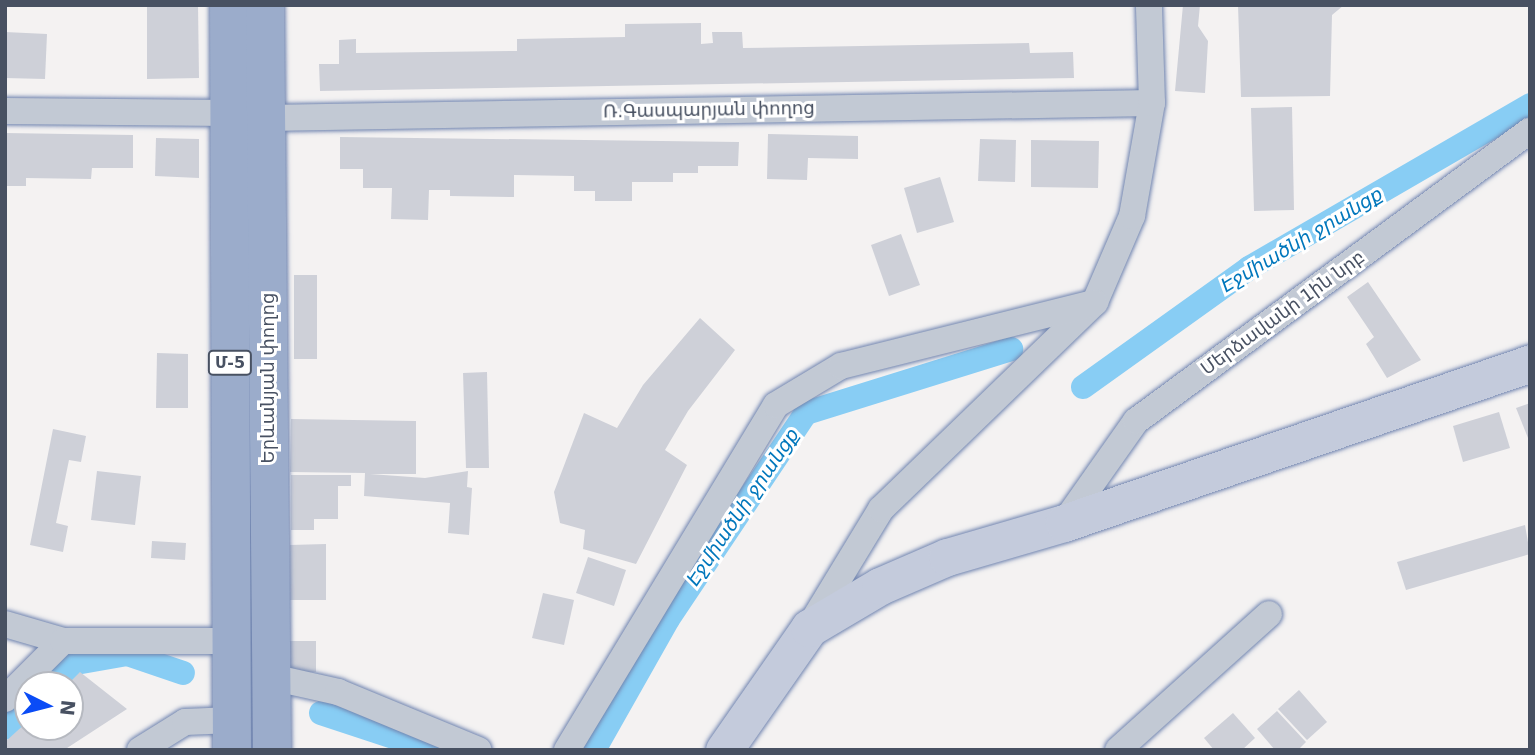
<!DOCTYPE html>
<meta charset="utf-8">
<style>
body{margin:0}
#map{position:relative;width:1535px;height:755px;overflow:hidden;background:#f4f2f2;font-family:"DejaVu Sans","Noto Sans Armenian",sans-serif}
div>[style]{position:absolute}
.canal>*{height:24px;margin:-12px;padding:0 12px;transform-origin:12px;border-radius:12px;background:#88cdf4}
.building>*{inset:0;background:#ced0d8}
.roads{filter:drop-shadow(0 0 2px #7185b0) drop-shadow(0 0 2px #7185b0)}
.minor>*{height:26px;margin:-13px;padding:0 13px;transform-origin:13px;border-radius:13px;background:#c2c9d4}
.secondary>*{height:37px;margin:-18.5px;padding:0 18.5px;transform-origin:18.5px;border-radius:18.5px;background:#c4cbdc}
.trunk>*{height:38px;margin:-19px;padding:0 19px;transform-origin:19px;border-radius:19px;background:#9baccb}
span{translate:-50% -50%;white-space:nowrap;text-align:center;line-height:1.15;-webkit-text-stroke:6px #fff;paint-order:stroke}
.shield-label span{padding:2px 5px;background:#fff;border:2px solid;border-radius:5px;-webkit-text-stroke-width:0}
.shield-label{font-size:16px;color:#485162;font-weight:700}
.street-label{font-size:18px;color:#485162}
.water-label{font-size:19px;color:#0077bc;font-style:italic}
.frame{position:absolute;inset:0;border:7px solid #485162;pointer-events:none}
.north{position:absolute;left:14px;top:671px;width:70px;height:70px;box-sizing:border-box;background:#fff;border:2px solid #b6b9c0;border-radius:50%;rotate:96deg;font-size:19px;font-weight:700;line-height:28px;text-align:center;color:#485162}
.north::after{content:'';display:block;margin:auto;width:24px;height:32px;background:#0a4cf6;clip-path:polygon(50% 0,100% 100%,50% 72%,0 100%)}
</style>
<div id="map">
<div class="canal">
<div style="left:1083px;top:387px;width:204px;rotate:-35.6deg"></div>
<div style="left:1249px;top:268px;width:325px;rotate:-30.1deg"></div>
<div style="left:52px;top:685px;width:33px;rotate:-43deg"></div>
<div style="left:76px;top:663px;width:52px;rotate:-10deg"></div>
<div style="left:127px;top:654px;width:59px;rotate:18.7deg"></div>
<div style="left:321px;top:713px;width:118px;rotate:18.3deg"></div>
<div style="left:5px;top:728px;width:31px;rotate:-42deg"></div>
<div style="left:594px;top:750px;width:150px;rotate:-60.5deg"></div>
<div style="left:668px;top:619px;width:248px;rotate:-56.2deg"></div>
<div style="left:806px;top:413px;width:215px;rotate:-17.3deg"></div>
</div>
<div class="building">
<div style="clip-path:polygon(147px 5px,198px 5px,199px 78px,147px 79px)"></div>
<div style="clip-path:polygon(1183px 5px,1200px 5px,1198px 26px,1208px 41px,1205px 93px,1175px 91px)"></div>
<div style="clip-path:polygon(1238px 5px,1344px 5px,1332px 15px,1330px 96px,1241px 97px)"></div>
<div style="clip-path:polygon(701px 23px,701px 44px,713px 43px,712px 32px,742px 32px,743px 48px,1029px 43px,1030px 53px,1073px 52px,1074px 78px,320px 91px,319px 64px,339px 64px,339px 40px,356px 39px,356px 53px,517px 51px,517px 39px,625px 37px,625px 24px)"></div>
<div style="clip-path:polygon(5px 32px,47px 34px,45px 79px,5px 78px)"></div>
<div style="clip-path:polygon(1292px 107px,1294px 210px,1254px 211px,1251px 108px)"></div>
<div style="clip-path:polygon(5px 133px,133px 135px,133px 168px,92px 168px,91px 179px,26px 178px,26px 186px,5px 186px)"></div>
<div style="clip-path:polygon(768px 134px,858px 136px,858px 159px,808px 158px,807px 180px,767px 179px)"></div>
<div style="clip-path:polygon(340px 137px,739px 142px,738px 166px,698px 166px,698px 173px,673px 173px,673px 182px,632px 182px,632px 201px,595px 201px,595px 191px,574px 191px,574px 176px,514px 175px,514px 197px,450px 196px,450px 190px,429px 190px,428px 220px,391px 219px,392px 188px,363px 188px,363px 169px,340px 169px)"></div>
<div style="clip-path:polygon(156px 138px,199px 139px,199px 178px,155px 176px)"></div>
<div style="clip-path:polygon(980px 139px,1016px 140px,1015px 182px,978px 181px)"></div>
<div style="clip-path:polygon(1031px 140px,1099px 141px,1098px 188px,1031px 187px)"></div>
<div style="clip-path:polygon(940px 177px,954px 222px,917px 233px,904px 188px)"></div>
<div style="clip-path:polygon(901px 234px,920px 285px,889px 296px,871px 245px)"></div>
<div style="clip-path:polygon(294px 275px,317px 275px,317px 359px,294px 359px)"></div>
<div style="clip-path:polygon(1368px 282px,1421px 360px,1387px 378px,1366px 344px,1374px 337px,1347px 297px)"></div>
<div style="clip-path:polygon(700px 318px,735px 350px,688px 411px,665px 450px,687px 465px,636px 564px,583px 549px,585px 530px,560px 523px,554px 492px,584px 413px,617px 428px,643px 385px)"></div>
<div style="clip-path:polygon(157px 353px,188px 354px,188px 408px,156px 408px)"></div>
<div style="clip-path:polygon(487px 372px,489px 468px,466px 468px,463px 373px)"></div>
<div style="clip-path:polygon(1530px 403px,1530px 443px,1516px 408px)"></div>
<div style="clip-path:polygon(1499px 412px,1510px 448px,1463px 462px,1453px 426px)"></div>
<div style="clip-path:polygon(291px 419px,416px 421px,416px 474px,370px 474px,425px 478px,468px 471px,467px 487px,472px 488px,469px 535px,448px 533px,450px 503px,364px 496px,365px 473px,290px 472px)"></div>
<div style="clip-path:polygon(53px 429px,86px 436px,81px 462px,69px 460px,56px 523px,68px 526px,63px 552px,30px 545px)"></div>
<div style="clip-path:polygon(97px 471px,141px 476px,135px 525px,91px 520px)"></div>
<div style="clip-path:polygon(291px 475px,351px 475px,351px 486px,338px 486px,338px 519px,314px 519px,314px 530px,291px 530px)"></div>
<div style="clip-path:polygon(1525px 525px,1530px 554px,1406px 590px,1397px 562px)"></div>
<div style="clip-path:polygon(152px 541px,186px 543px,185px 560px,151px 558px)"></div>
<div style="clip-path:polygon(326px 544px,326px 600px,290px 600px,290px 545px)"></div>
<div style="clip-path:polygon(588px 557px,626px 570px,614px 606px,576px 593px)"></div>
<div style="clip-path:polygon(543px 593px,574px 600px,564px 645px,532px 638px)"></div>
<div style="clip-path:polygon(288px 641px,316px 641px,316px 672px,289px 673px)"></div>
<div style="clip-path:polygon(80px 672px,127px 709px,64px 750px,5px 750px,5px 742px,28px 721px,28px 727px,70px 727px,67px 685px)"></div>
<div style="clip-path:polygon(1299px 690px,1327px 722px,1307px 740px,1278px 709px)"></div>
<div style="clip-path:polygon(1277px 711px,1306px 742px,1298px 750px,1275px 750px,1257px 729px)"></div>
<div style="clip-path:polygon(1233px 713px,1255px 738px,1242px 750px,1214px 750px,1204px 738px)"></div>
</div>
<div class="roads">
<div class="minor">
<div style="left:5px;top:111px;width:224px;rotate:0.5deg"></div>
<div style="left:266px;top:118px;width:886px;rotate:-0.97deg"></div>
<div style="left:1064px;top:523px;width:125px;rotate:-54.8deg"></div>
<div style="left:1136px;top:421px;width:489px;rotate:-36.4deg"></div>
<div style="left:5px;top:624px;width:60px;rotate:16.3deg"></div>
<div style="left:810px;top:626px;width:137px;rotate:-58.7deg"></div>
<div style="left:881px;top:509px;width:298px;rotate:-44deg"></div>
<div style="left:1095px;top:302px;width:94px;rotate:-66.7deg"></div>
<div style="left:1132px;top:216px;width:115px;rotate:-80deg"></div>
<div style="left:1152px;top:103px;width:98px;rotate:-91.8deg"></div>
<div style="left:271px;top:677px;width:69px;rotate:12.6deg"></div>
<div style="left:338px;top:692px;width:152px;rotate:22.4deg"></div>
<div style="left:5px;top:699px;width:82px;rotate:-45deg"></div>
<div style="left:63px;top:641px;width:168px"></div>
<div style="left:140px;top:750px;width:53px;rotate:-31.9deg"></div>
<div style="left:185px;top:722px;width:47px;rotate:-2.4deg"></div>
<div style="left:567px;top:750px;width:403px;rotate:-58.8deg"></div>
<div style="left:776px;top:405px;width:76px;rotate:-31deg"></div>
<div style="left:841px;top:366px;width:261px;rotate:-14deg"></div>
<div style="left:1118px;top:750px;width:203px;rotate:-42deg"></div>
</div>
<div class="secondary">
<div style="left:724px;top:750px;width:149px;rotate:-55.1deg"></div>
<div style="left:809px;top:628px;width:82px;rotate:-30.6deg"></div>
<div style="left:880px;top:586px;width:73px;rotate:-23.4deg"></div>
<div style="left:947px;top:557px;width:122px;rotate:-16.2deg"></div>
<div style="left:1064px;top:523px;width:493px;rotate:-18.9deg"></div>
</div>
<div class="trunk">
<div style="left:229px;top:5px;width:745px;rotate:89.77deg"></div>
<div style="left:265px;top:5px;width:745px;rotate:89.46deg"></div>
</div>
</div>
<div class="shield-label">
<span style="left:230px;top:363px">Մ-5</span>
</div>
<div class="street-label">
<span style="left:709px;top:110px;rotate:-1deg">Ռ.Գասպարյան փողոց</span>
<span style="left:1283px;top:313px;rotate:-36deg">Մերձավանի 1ին նրբ</span>
<span style="left:268px;top:378px;rotate:-90deg">Երևանյան փողոց</span>
</div>
<div class="water-label">
<span style="left:1302px;top:240px;rotate:-31deg">Էջմիածնի ջրանցք</span>
<span style="left:743px;top:507px;rotate:-56deg">Էջմիածնի ջրանցք</span>
</div>
<div class="frame"></div>
<div class="north">N</div>
</div>
